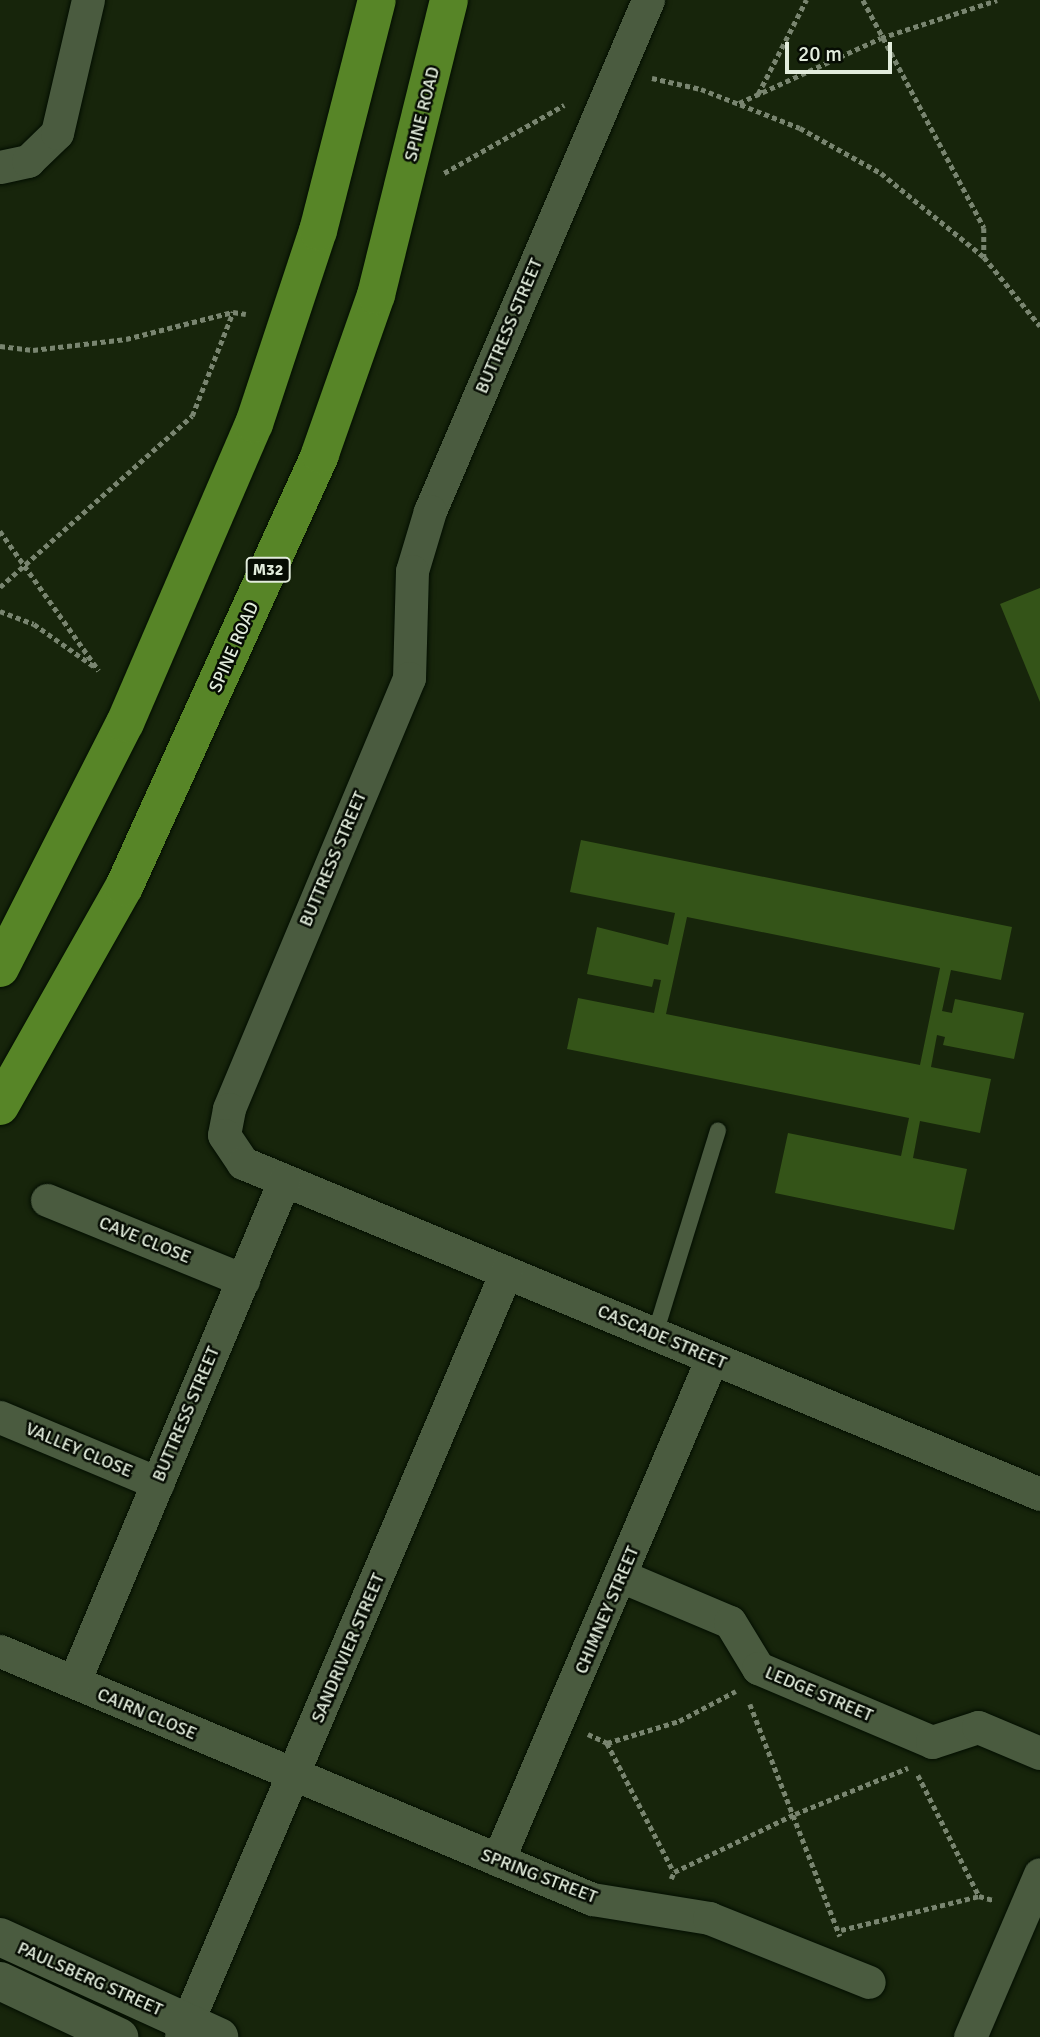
<!DOCTYPE html>
<style>
body{margin:0}
#map{position:relative;width:1040px;height:2037px;overflow:hidden;background:#17250b;font-family:Signika,sans-serif}
div>[style]{position:absolute}
.building>*{inset:0;background:#345418}
.path>*{height:4.5px;margin-top:-2.25px;transform-origin:0;background:repeating-linear-gradient(90deg,#798570 0 5px,transparent 0 8.5px)}
.roads{filter:drop-shadow(0 0 2px #030e00) drop-shadow(0 0 2px #030e00)}
.service>*{height:16px;margin:-8px;padding:0 8px;transform-origin:8px;border-radius:8px;background:#4a5b3f}
.minor>*{height:33px;margin:-16.5px;padding:0 16.5px;transform-origin:16.5px;border-radius:16.5px;background:#4a5b3f}
.tertiary>*{height:38px;margin:-19px;padding:0 19px;transform-origin:19px;border-radius:19px;background:#4a5b3f}
.primary>*{height:38px;margin:-19px;padding:0 19px;transform-origin:19px;border-radius:19px;background:#578527}
span{translate:-50% -50%;white-space:nowrap;text-align:center;line-height:1.15;-webkit-text-stroke:5px #060c03;paint-order:stroke}
.shield-label span{padding:2px 5px;background:#060c03;border:2px solid;border-radius:5px;-webkit-text-stroke-width:0}
.shield-label{font-size:16px;color:#e2ecdc;font-weight:700}
.street-label{font-size:18px;color:#e2ecdc}
.scale{position:absolute;left:785px;top:42px;width:107px;height:32px;box-sizing:border-box;border:4px solid #e2ecdc;border-top:0;padding-left:9px;font-size:21px;line-height:24px;white-space:nowrap;color:#e2ecdc;-webkit-text-stroke:5px #060c03;paint-order:stroke}
</style>
<div id="map">
<div class="building">
<div style="clip-path:polygon(1040px 588px,1040px 702px,1000px 604px)"></div>
<div style="clip-path:polygon(evenodd,581px 840px,1012px 927px,1001px 980px,951px 970px,942px 1011px,952px 1013px,955px 999px,1024px 1013px,1014px 1059px,943px 1045px,945px 1037px,937px 1035px,931px 1067px,991px 1079px,980px 1133px,920px 1121px,913px 1158px,967px 1169px,954px 1230px,775px 1193px,788px 1133px,901px 1156px,909px 1118px,567px 1049px,578px 998px,654px 1013px,661px 980px,654px 979px,652px 987px,587px 974px,597px 927px,668px 945px,675px 913px,570px 892px,581px 840px,687px 917px,940px 968px,920px 1065px,666px 1014px,687px 917px)"></div>
</div>
<div class="path">
<div style="left:863px;top:0;width:258px;rotate:62deg"></div>
<div style="left:984px;top:228px;width:29px;rotate:90deg"></div>
<div style="left:652px;top:78px;width:50px;rotate:12.7deg"></div>
<div style="left:701px;top:89px;width:106px;rotate:21.5deg"></div>
<div style="left:800px;top:128px;width:93px;rotate:29.1deg"></div>
<div style="left:881px;top:173px;width:133px;rotate:39.2deg"></div>
<div style="left:984px;top:257px;width:89px;rotate:50.9deg"></div>
<div style="left:758px;top:94px;width:106px;rotate:-62.9deg"></div>
<div style="left:739px;top:103px;width:156px;rotate:-24.6deg"></div>
<div style="left:881px;top:38px;width:122px;rotate:-18.1deg"></div>
<div style="left:444px;top:173px;width:138px;rotate:-29.5deg"></div>
<div style="left:0;top:346px;width:33px;rotate:7deg"></div>
<div style="left:33px;top:350px;width:94px;rotate:-6.7deg"></div>
<div style="left:126px;top:339px;width:110px;rotate:-14.2deg"></div>
<div style="left:233px;top:312px;width:13px;rotate:9deg"></div>
<div style="left:0;top:531px;width:171px;rotate:54.7deg"></div>
<div style="left:0;top:587px;width:257px;rotate:-41.7deg"></div>
<div style="left:192px;top:416px;width:112px;rotate:-68.5deg"></div>
<div style="left:0;top:611px;width:36px;rotate:21deg"></div>
<div style="left:34px;top:624px;width:75px;rotate:35.2deg"></div>
<div style="left:750px;top:1704px;width:249px;rotate:68.8deg"></div>
<div style="left:588px;top:1734px;width:21px;rotate:25deg"></div>
<div style="left:607px;top:1743px;width:145px;rotate:62.6deg"></div>
<div style="left:607px;top:1743px;width:75px;rotate:-17deg"></div>
<div style="left:679px;top:1721px;width:64px;rotate:-27.8deg"></div>
<div style="left:918px;top:1775px;width:136px;rotate:63.2deg"></div>
<div style="left:671px;top:1879px;width:8px;rotate:-67deg"></div>
<div style="left:674px;top:1872px;width:134px;rotate:-25.6deg"></div>
<div style="left:795px;top:1814px;width:122px;rotate:-22.2deg"></div>
<div style="left:841px;top:1930px;width:142px;rotate:-13.8deg"></div>
<div style="left:979px;top:1896px;width:15px;rotate:16deg"></div>
</div>
<div class="roads">
<div class="service">
<div style="left:655px;top:1334px;width:213px;rotate:-72.8deg"></div>
</div>
<div class="minor">
<div style="left:648px;top:0;width:556px;rotate:113.1deg"></div>
<div style="left:430px;top:511px;width:63px;rotate:106.7deg"></div>
<div style="left:412px;top:571px;width:107px;rotate:91.6deg"></div>
<div style="left:409px;top:678px;width:467px;rotate:112.7deg"></div>
<div style="left:229px;top:1109px;width:26px;rotate:101deg"></div>
<div style="left:224px;top:1135px;width:34px;rotate:56deg"></div>
<div style="left:243px;top:1163px;width:863px;rotate:22.55deg"></div>
<div style="left:0;top:167px;width:29px;rotate:-12deg"></div>
<div style="left:28px;top:161px;width:40px;rotate:-44deg"></div>
<div style="left:57px;top:133px;width:137px;rotate:-76.9deg"></div>
<div style="left:47px;top:1200px;width:212px;rotate:22.2deg"></div>
<div style="left:0;top:1417px;width:171px;rotate:22.7deg"></div>
<div style="left:621px;top:1576px;width:118px;rotate:22.9deg"></div>
<div style="left:730px;top:1622px;width:54px;rotate:58.7deg"></div>
<div style="left:758px;top:1668px;width:189px;rotate:23deg"></div>
<div style="left:932px;top:1742px;width:48px;rotate:-18.1deg"></div>
<div style="left:978px;top:1727px;width:67px;rotate:22.8deg"></div>
<div style="left:0;top:1651px;width:642px;rotate:22.73deg"></div>
<div style="left:592px;top:1899px;width:119px;rotate:9.2deg"></div>
<div style="left:709px;top:1918px;width:172px;rotate:21.8deg"></div>
<div style="left:74px;top:1682px;width:543px;rotate:-67.26deg"></div>
<div style="left:498px;top:1860px;width:546px;rotate:-66.91deg"></div>
<div style="left:181px;top:2037px;width:831px;rotate:-66.98deg"></div>
<div style="left:970px;top:2037px;width:177px;rotate:-66.8deg"></div>
</div>
<div class="tertiary">
<div style="left:0;top:1937px;width:241px;rotate:24.5deg"></div>
<div style="left:0;top:1981px;width:132px;rotate:25.2deg"></div>
</div>
<div class="primary">
<div style="left:0;top:968px;width:275px;rotate:-63deg"></div>
<div style="left:125px;top:723px;width:326px;rotate:-66.7deg"></div>
<div style="left:254px;top:424px;width:203px;rotate:-71.7deg"></div>
<div style="left:318px;top:231px;width:238px;rotate:-75.7deg"></div>
<div style="left:0;top:1106px;width:252px;rotate:-60.5deg"></div>
<div style="left:124px;top:887px;width:475px;rotate:-65.6deg"></div>
<div style="left:320px;top:454px;width:169px;rotate:-70.6deg"></div>
<div style="left:376px;top:295px;width:304px;rotate:-76.1deg"></div>
</div>
</div>
<div class="shield-label">
<span style="left:268px;top:570px">M32</span>
</div>
<div class="street-label">
<span style="left:422px;top:114px;rotate:-76deg">SPINE ROAD</span>
<span style="left:509px;top:326px;rotate:-67deg">BUTTRESS STREET</span>
<span style="left:234px;top:647px;rotate:-66deg">SPINE ROAD</span>
<span style="left:333px;top:859px;rotate:-67deg">BUTTRESS STREET</span>
<span style="left:145px;top:1240px;rotate:22deg">CAVE CLOSE</span>
<span style="left:662px;top:1337px;rotate:23deg">CASCADE STREET</span>
<span style="left:186px;top:1414px;rotate:-67deg">BUTTRESS STREET</span>
<span style="left:79px;top:1450px;rotate:23deg">VALLEY CLOSE</span>
<span style="left:607px;top:1610px;rotate:-67deg">CHIMNEY STREET</span>
<span style="left:348px;top:1648px;rotate:-67deg">SANDRIVIER STREET</span>
<span style="left:819px;top:1694px;rotate:23deg">LEDGE STREET</span>
<span style="left:147px;top:1714px;rotate:23deg">CAIRN CLOSE</span>
<span style="left:539px;top:1876px;rotate:21deg">SPRING STREET</span>
<span style="left:90px;top:1979px;rotate:24deg">PAULSBERG STREET</span>
</div>
<div class="scale">20 m</div>
</div>
